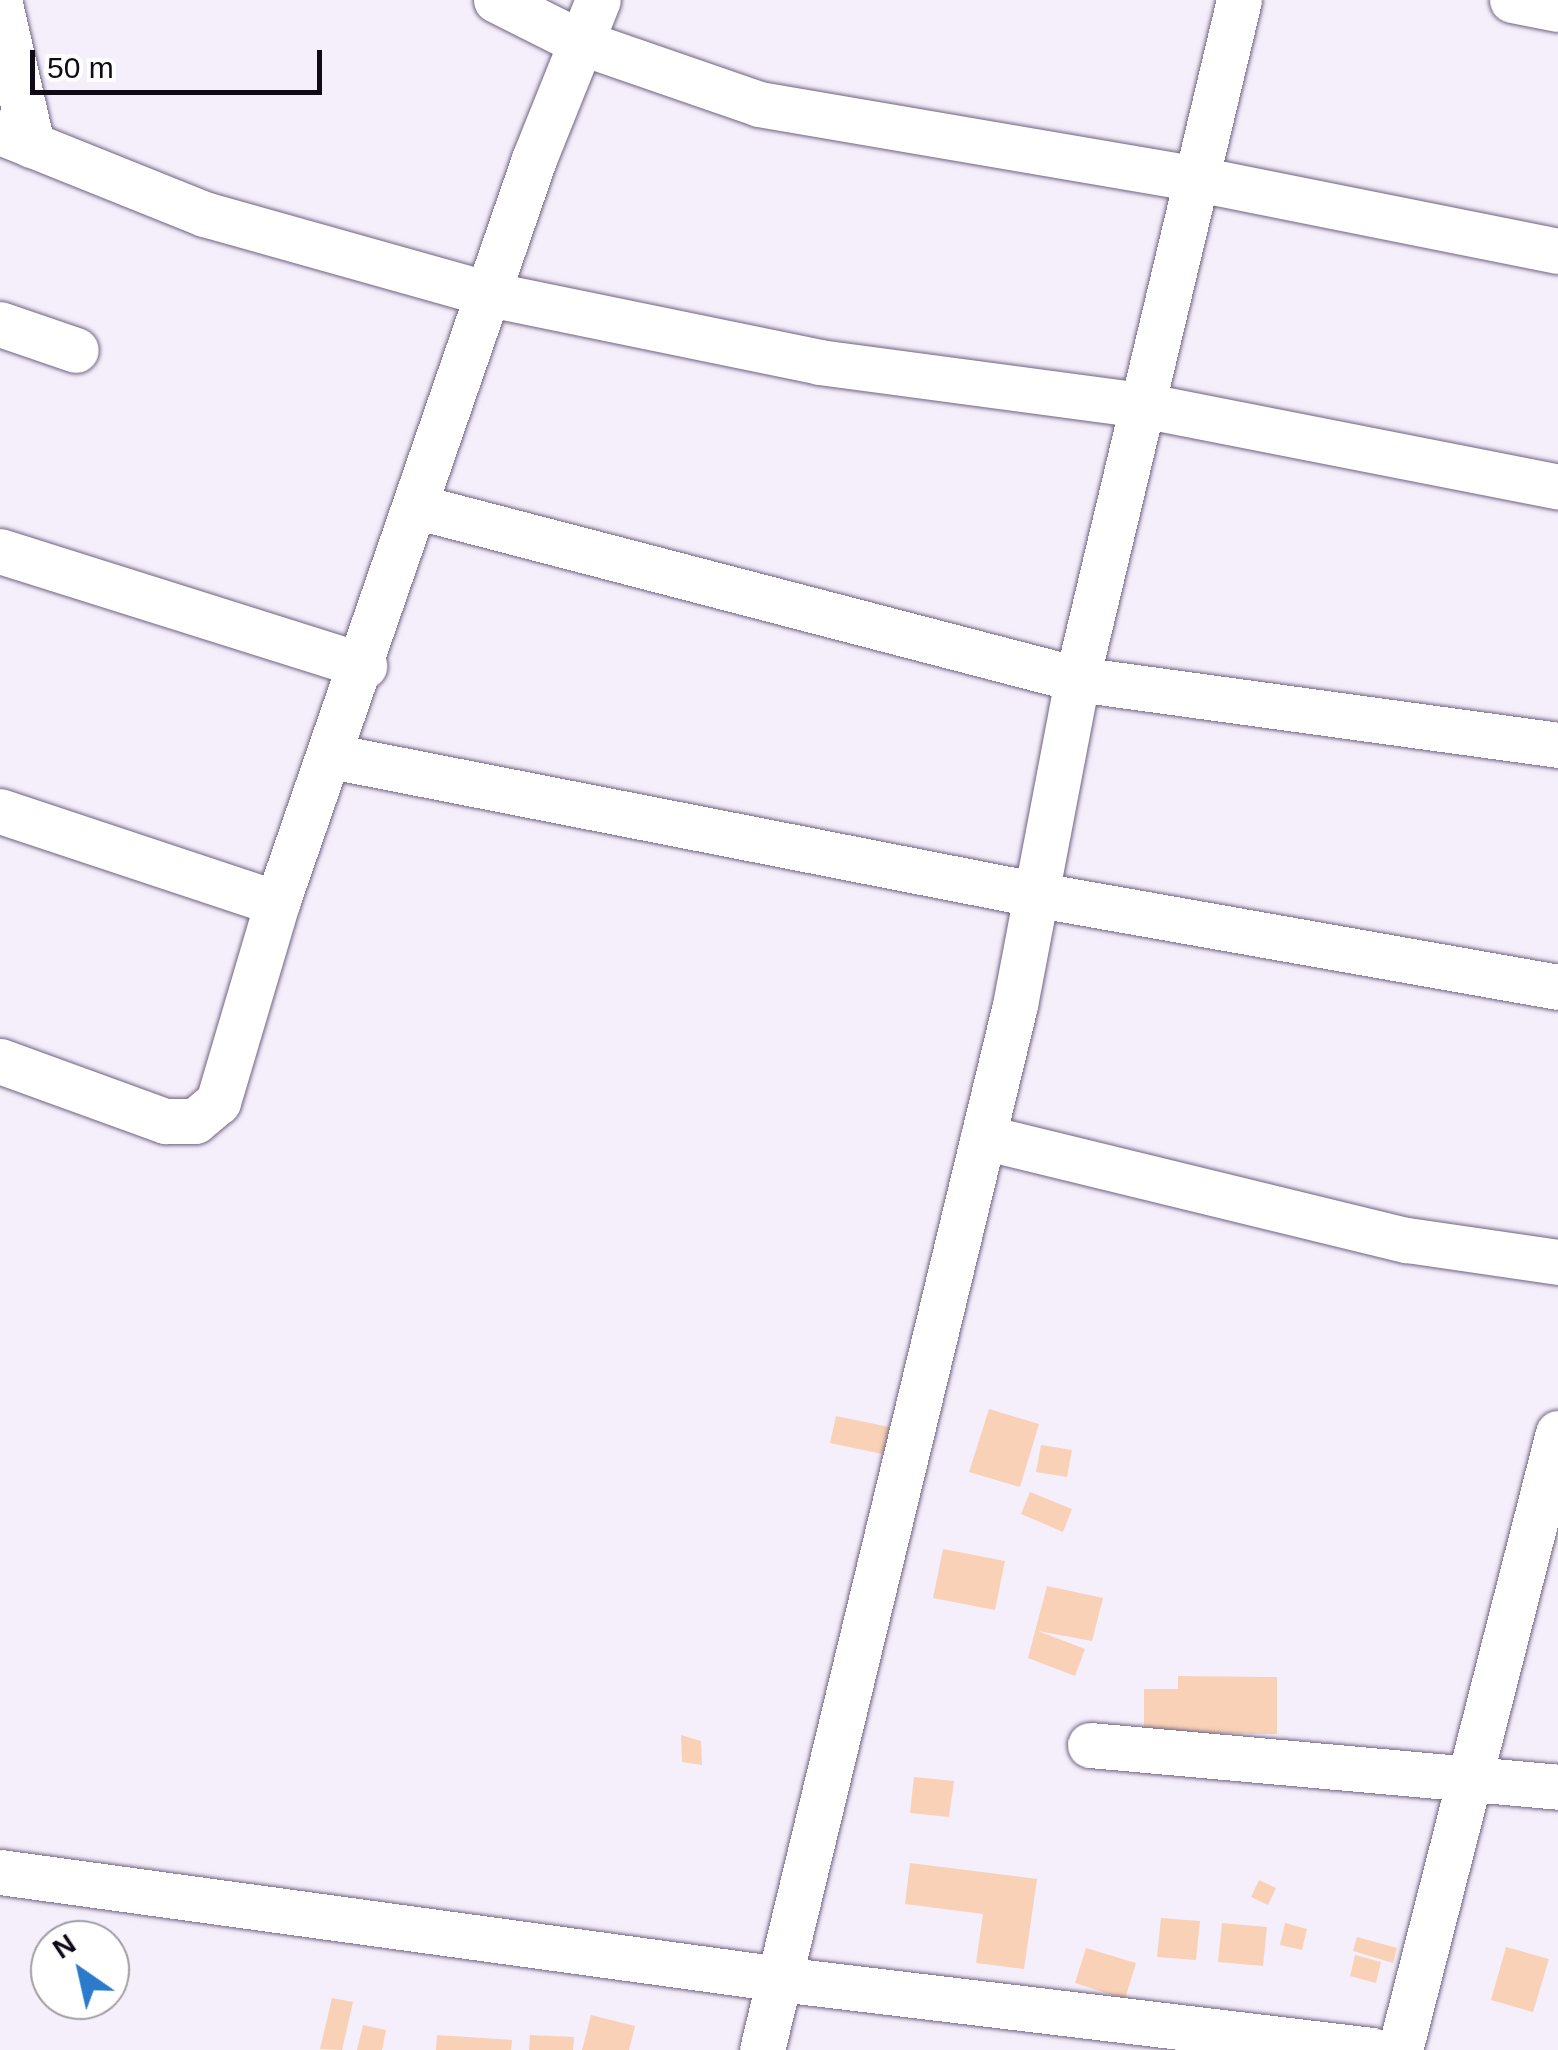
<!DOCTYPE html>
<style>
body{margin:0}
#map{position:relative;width:1558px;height:2050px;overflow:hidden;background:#f5effc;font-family:Arial,sans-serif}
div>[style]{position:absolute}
.building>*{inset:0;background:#f9d1b6}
.roads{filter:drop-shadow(0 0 2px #6f627f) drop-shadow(0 0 2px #6f627f)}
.street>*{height:45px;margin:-22.5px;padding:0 22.5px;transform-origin:22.5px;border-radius:22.5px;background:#fff}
span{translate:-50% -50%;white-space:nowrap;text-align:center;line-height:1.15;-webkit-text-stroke:8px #fff;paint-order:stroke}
.north{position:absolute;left:30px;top:1920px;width:100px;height:100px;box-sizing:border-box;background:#fff;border:2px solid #9f9da1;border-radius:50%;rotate:326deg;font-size:28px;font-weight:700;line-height:40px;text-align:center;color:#0f0a15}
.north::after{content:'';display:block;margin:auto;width:35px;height:45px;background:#2b7bca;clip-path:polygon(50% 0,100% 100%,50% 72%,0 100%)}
.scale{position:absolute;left:30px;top:50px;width:292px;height:45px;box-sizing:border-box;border:5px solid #0f0a15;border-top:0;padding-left:12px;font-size:30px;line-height:35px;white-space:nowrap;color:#0f0a15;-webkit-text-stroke:8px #fff;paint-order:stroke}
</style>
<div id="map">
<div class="building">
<div style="clip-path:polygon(989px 1409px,1039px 1424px,1020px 1487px,969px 1472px)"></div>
<div style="clip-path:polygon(836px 1416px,894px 1428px,887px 1455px,830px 1443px)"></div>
<div style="clip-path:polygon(1041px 1445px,1072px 1450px,1067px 1477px,1036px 1472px)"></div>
<div style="clip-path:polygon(1030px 1492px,1072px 1509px,1063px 1532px,1021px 1514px)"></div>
<div style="clip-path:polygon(943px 1549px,1005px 1561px,995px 1610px,933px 1598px)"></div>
<div style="clip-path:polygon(1047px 1586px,1103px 1598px,1092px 1641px,1038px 1631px,1085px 1649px,1075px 1676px,1028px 1658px)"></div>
<div style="clip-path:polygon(1178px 1676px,1277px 1677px,1277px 1734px,1144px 1732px,1144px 1689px,1178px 1689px)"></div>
<div style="clip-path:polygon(681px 1735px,701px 1741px,702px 1765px,682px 1762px)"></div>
<div style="clip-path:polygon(914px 1777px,954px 1781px,949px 1817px,910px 1813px)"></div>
<div style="clip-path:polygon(910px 1863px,1037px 1879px,1024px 1969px,976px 1963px,983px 1914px,905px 1904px)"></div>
<div style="clip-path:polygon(1259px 1880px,1276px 1888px,1268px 1905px,1251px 1897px)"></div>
<div style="clip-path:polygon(1161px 1918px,1200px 1921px,1196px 1960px,1157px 1957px)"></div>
<div style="clip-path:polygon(1222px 1923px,1267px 1927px,1263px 1966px,1218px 1962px)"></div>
<div style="clip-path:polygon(1285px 1923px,1307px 1929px,1302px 1950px,1280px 1945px)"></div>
<div style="clip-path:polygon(1357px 1937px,1397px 1948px,1393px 1963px,1353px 1951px)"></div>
<div style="clip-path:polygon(1506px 1947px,1549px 1959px,1533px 2012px,1491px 2000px)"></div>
<div style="clip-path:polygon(1086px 1948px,1136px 1963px,1125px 1999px,1075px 1983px)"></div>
<div style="clip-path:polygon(1355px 1955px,1381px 1962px,1376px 1983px,1350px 1976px)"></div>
<div style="clip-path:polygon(332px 1998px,353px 2002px,342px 2050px,320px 2049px)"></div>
<div style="clip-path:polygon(591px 2015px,635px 2026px,629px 2050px,582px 2050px)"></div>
<div style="clip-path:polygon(363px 2025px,386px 2030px,382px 2050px,357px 2050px)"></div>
<div style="clip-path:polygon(437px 2035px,512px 2040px,511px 2050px,436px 2050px)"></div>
<div style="clip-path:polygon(530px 2035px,574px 2037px,573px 2050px,529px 2050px)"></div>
</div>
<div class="roads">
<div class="street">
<div style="left:496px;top:0;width:94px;rotate:26.6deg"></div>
<div style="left:580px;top:42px;width:189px;rotate:19.1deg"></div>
<div style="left:759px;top:104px;width:445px;rotate:9.7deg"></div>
<div style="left:1198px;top:179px;width:367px;rotate:11.3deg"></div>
<div style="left:1512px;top:0;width:47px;rotate:11.1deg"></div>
<div style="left:0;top:4px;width:145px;rotate:77.2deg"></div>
<div style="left:0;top:132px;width:220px;rotate:21.9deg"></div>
<div style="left:204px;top:214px;width:296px;rotate:15.7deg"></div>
<div style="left:489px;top:294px;width:337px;rotate:11.6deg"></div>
<div style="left:819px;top:362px;width:331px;rotate:7.6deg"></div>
<div style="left:1147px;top:406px;width:419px;rotate:11.1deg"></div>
<div style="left:0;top:324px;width:80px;rotate:18.9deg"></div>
<div style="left:418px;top:507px;width:681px;rotate:14.63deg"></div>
<div style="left:1077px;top:679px;width:486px;rotate:7.8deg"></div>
<div style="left:0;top:551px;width:382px;rotate:17.5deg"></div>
<div style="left:331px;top:756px;width:722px;rotate:11.11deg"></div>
<div style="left:1039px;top:895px;width:527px;rotate:10.05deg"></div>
<div style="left:0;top:811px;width:292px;rotate:18.4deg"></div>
<div style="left:0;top:1061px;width:176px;rotate:20deg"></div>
<div style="left:165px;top:1121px;width:30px"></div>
<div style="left:195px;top:1121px;width:30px;rotate:-40deg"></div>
<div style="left:218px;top:1102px;width:208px;rotate:-73.5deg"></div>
<div style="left:277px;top:903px;width:787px;rotate:-70.94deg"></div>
<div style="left:534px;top:159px;width:171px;rotate:-68.1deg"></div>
<div style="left:983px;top:1137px;width:436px;rotate:13.7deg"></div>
<div style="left:1407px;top:1240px;width:153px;rotate:8.3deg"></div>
<div style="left:1090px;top:1745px;width:470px;rotate:5.1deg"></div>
<div style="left:0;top:1872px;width:787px;rotate:7.81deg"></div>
<div style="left:780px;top:1979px;width:596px;rotate:6.84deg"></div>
<div style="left:762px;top:2050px;width:1075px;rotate:-76.39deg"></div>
<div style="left:1015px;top:1005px;width:332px;rotate:-79.2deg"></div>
<div style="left:1077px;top:679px;width:698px;rotate:-76.58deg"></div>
<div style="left:1400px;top:2050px;width:637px;rotate:-75.64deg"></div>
</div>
</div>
<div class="north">N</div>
<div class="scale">50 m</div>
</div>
